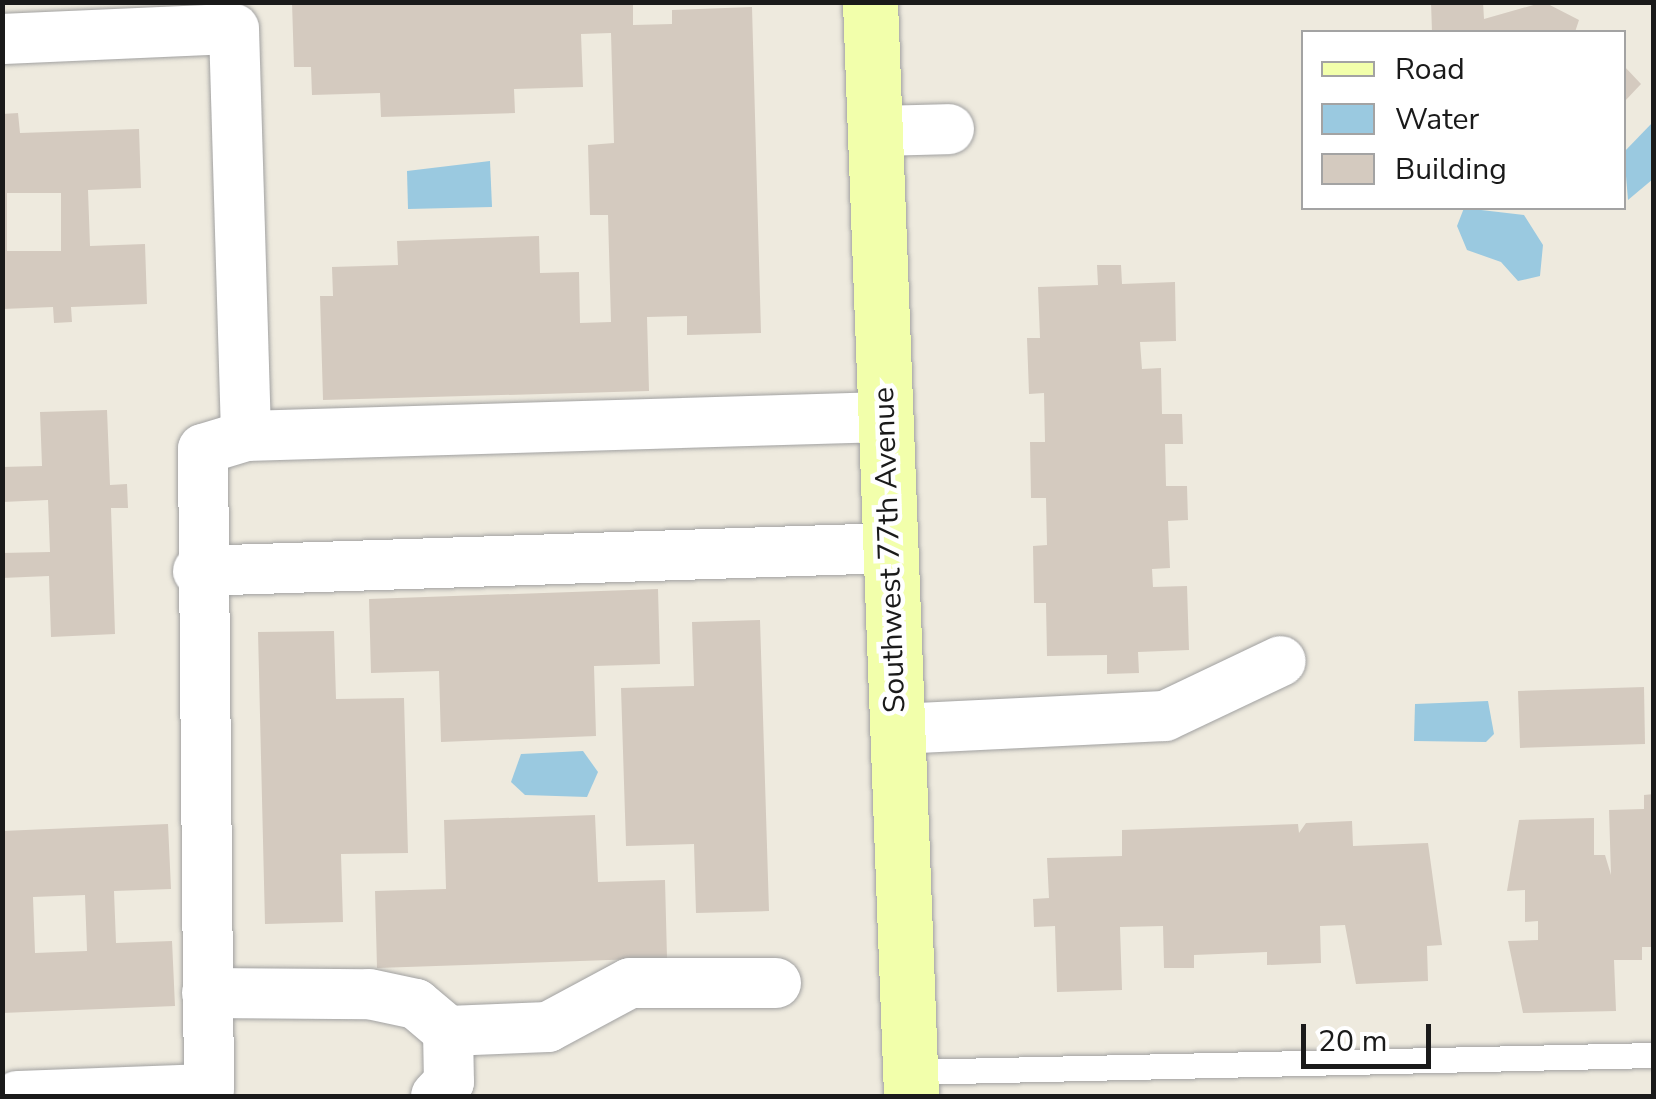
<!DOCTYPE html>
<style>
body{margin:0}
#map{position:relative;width:1656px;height:1099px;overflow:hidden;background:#eeeade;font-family:"Nunito Sans",sans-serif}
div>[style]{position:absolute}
.water>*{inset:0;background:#9ac9e0}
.building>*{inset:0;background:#d4cabf}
.roads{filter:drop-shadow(0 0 2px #a1a1a1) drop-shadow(0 0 2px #a1a1a1)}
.lane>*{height:25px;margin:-12.5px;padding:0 12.5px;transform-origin:12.5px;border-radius:12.5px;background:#fff}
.street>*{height:50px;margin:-25px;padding:0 25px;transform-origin:25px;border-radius:25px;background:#fff}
.secondary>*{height:55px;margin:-27.5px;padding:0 27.5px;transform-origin:27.5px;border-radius:27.5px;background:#f2ffab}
span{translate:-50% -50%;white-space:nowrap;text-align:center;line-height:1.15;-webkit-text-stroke:9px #fff;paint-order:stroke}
.street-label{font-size:30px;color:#1a1a1a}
.frame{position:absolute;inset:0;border:5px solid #1a1a1a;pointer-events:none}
.legend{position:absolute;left:1301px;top:30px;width:325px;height:180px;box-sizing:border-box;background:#fff;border:2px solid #a3a3a3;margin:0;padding:12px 18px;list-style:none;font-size:30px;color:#1a1a1a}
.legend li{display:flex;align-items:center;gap:20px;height:50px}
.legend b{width:50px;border:2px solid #a3a3a3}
.scale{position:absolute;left:1301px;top:1024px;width:130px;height:45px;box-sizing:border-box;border:5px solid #1a1a1a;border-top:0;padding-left:12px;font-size:30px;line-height:35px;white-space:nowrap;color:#1a1a1a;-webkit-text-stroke:8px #fff;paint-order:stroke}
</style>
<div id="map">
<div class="water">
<div style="clip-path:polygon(1653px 122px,1653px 179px,1628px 200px,1624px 152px)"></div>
<div style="clip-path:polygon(490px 161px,492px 207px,408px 209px,407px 171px)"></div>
<div style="clip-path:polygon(1464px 208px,1524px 215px,1543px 245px,1540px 276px,1518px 281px,1501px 262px,1467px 250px,1457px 226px)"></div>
<div style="clip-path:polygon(1488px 701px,1494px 734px,1486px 742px,1414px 741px,1415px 704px)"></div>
<div style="clip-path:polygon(583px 751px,598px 772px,587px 797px,525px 795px,511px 782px,521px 754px)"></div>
</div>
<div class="building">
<div style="clip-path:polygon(292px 2px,633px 2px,633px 25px,672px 24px,672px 10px,752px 7px,761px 333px,687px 335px,687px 316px,647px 317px,649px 391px,323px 400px,320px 296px,333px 296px,332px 267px,398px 265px,397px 241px,539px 236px,540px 273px,579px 272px,580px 323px,611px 322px,608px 215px,590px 215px,588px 145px,614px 143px,611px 33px,581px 34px,583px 87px,514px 89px,515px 113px,381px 117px,380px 93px,312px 95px,311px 67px,294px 67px)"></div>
<div style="clip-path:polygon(1431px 2px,1483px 2px,1484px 19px,1544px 2px,1579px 20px,1575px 32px,1432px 32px)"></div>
<div style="clip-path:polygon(1624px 66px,1641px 84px,1624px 102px)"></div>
<div style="clip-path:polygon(evenodd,18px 113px,20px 133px,139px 129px,141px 188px,88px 190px,90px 246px,145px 244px,147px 304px,71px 307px,72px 322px,54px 323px,53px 307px,2px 309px,2px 114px,18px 113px,7px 193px,61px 193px,61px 251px,7px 251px,7px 193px)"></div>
<div style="clip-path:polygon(1097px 265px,1121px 265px,1122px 284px,1175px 282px,1176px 341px,1140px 342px,1142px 369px,1161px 368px,1162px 414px,1182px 414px,1183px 444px,1165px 444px,1166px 486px,1187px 486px,1188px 520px,1168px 521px,1170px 568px,1152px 569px,1153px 587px,1187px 586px,1189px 650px,1138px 652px,1139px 673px,1107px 674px,1107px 655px,1047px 656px,1046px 603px,1034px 603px,1033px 546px,1047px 545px,1046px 498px,1031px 498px,1030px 442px,1045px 442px,1044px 393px,1029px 394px,1027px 338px,1040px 338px,1038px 287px,1098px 285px)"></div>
<div style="clip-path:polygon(107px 410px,110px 485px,127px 484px,128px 508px,111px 508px,115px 634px,51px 637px,49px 576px,2px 578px,2px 553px,50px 552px,48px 500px,2px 502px,2px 467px,42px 466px,40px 412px)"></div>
<div style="clip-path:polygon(658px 589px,660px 664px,594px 666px,596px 736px,441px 742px,439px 671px,371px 673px,369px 599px)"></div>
<div style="clip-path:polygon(760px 620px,769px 911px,696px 913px,694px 844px,626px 846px,621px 688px,694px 686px,692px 622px)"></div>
<div style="clip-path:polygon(334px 631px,336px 699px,404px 698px,408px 853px,341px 854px,343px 922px,265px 924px,258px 632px)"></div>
<div style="clip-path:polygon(1644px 687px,1645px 744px,1520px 748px,1518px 691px)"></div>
<div style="clip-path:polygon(1654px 794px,1654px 947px,1642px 947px,1642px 960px,1614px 960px,1616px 1011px,1523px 1013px,1508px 941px,1538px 940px,1538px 921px,1525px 922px,1525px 890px,1507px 891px,1519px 820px,1594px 818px,1594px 855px,1605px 855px,1611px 875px,1609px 810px,1644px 809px,1644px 795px)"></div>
<div style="clip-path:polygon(595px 815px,598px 882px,665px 880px,667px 958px,377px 968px,375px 891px,446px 889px,444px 820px)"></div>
<div style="clip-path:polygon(1352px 821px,1353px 846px,1428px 843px,1442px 945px,1427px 946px,1428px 981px,1356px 984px,1345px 925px,1320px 926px,1321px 963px,1267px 965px,1267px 952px,1194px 955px,1194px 968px,1164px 968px,1163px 926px,1120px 927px,1122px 990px,1057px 992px,1055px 926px,1034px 927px,1033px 899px,1049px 898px,1047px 858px,1122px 856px,1122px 830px,1298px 824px,1299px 833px,1306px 823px)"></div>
<div style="clip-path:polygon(evenodd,168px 824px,171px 889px,114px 891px,116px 943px,172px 941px,175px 1006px,2px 1013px,2px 831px,168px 824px,85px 895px,87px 951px,35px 953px,33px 897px,85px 895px)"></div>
</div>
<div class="roads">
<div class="lane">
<div style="left:910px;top:1072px;width:744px;rotate:-1.31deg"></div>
</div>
<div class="street">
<div style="left:2px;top:39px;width:232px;rotate:-2.5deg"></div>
<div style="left:234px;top:29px;width:407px;rotate:88.3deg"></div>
<div style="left:875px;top:131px;width:74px;rotate:-1.5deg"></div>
<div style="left:198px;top:571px;width:692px;rotate:-1.9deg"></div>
<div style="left:897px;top:729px;width:268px;rotate:-2.8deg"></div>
<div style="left:1165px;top:716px;width:128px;rotate:-25.4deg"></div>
<div style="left:207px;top:993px;width:162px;rotate:0.4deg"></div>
<div style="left:369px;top:994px;width:48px;rotate:12deg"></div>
<div style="left:416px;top:1004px;width:42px;rotate:40.2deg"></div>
<div style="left:448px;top:1031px;width:51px;rotate:88.9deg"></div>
<div style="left:449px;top:1082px;width:19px;rotate:133deg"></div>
<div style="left:448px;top:1031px;width:100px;rotate:-2.3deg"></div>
<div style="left:548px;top:1027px;width:93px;rotate:-28.2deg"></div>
<div style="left:630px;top:983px;width:146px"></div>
<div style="left:17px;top:1096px;width:192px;rotate:-2.1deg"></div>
<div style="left:209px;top:1089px;width:640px;rotate:-90.54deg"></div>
<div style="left:203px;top:449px;width:45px;rotate:-16.8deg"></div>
<div style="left:246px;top:436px;width:639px;rotate:-1.7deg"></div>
</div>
<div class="secondary">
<div style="left:870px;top:2px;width:1095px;rotate:87.85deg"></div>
</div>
</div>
<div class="street-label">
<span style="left:890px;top:550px;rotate:-92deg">Southwest 77th Avenue</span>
</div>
<div class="frame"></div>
<ul class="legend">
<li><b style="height:12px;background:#f2ffab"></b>Road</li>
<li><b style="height:28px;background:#9ac9e0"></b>Water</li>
<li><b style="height:28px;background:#d4cabf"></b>Building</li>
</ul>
<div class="scale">20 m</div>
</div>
